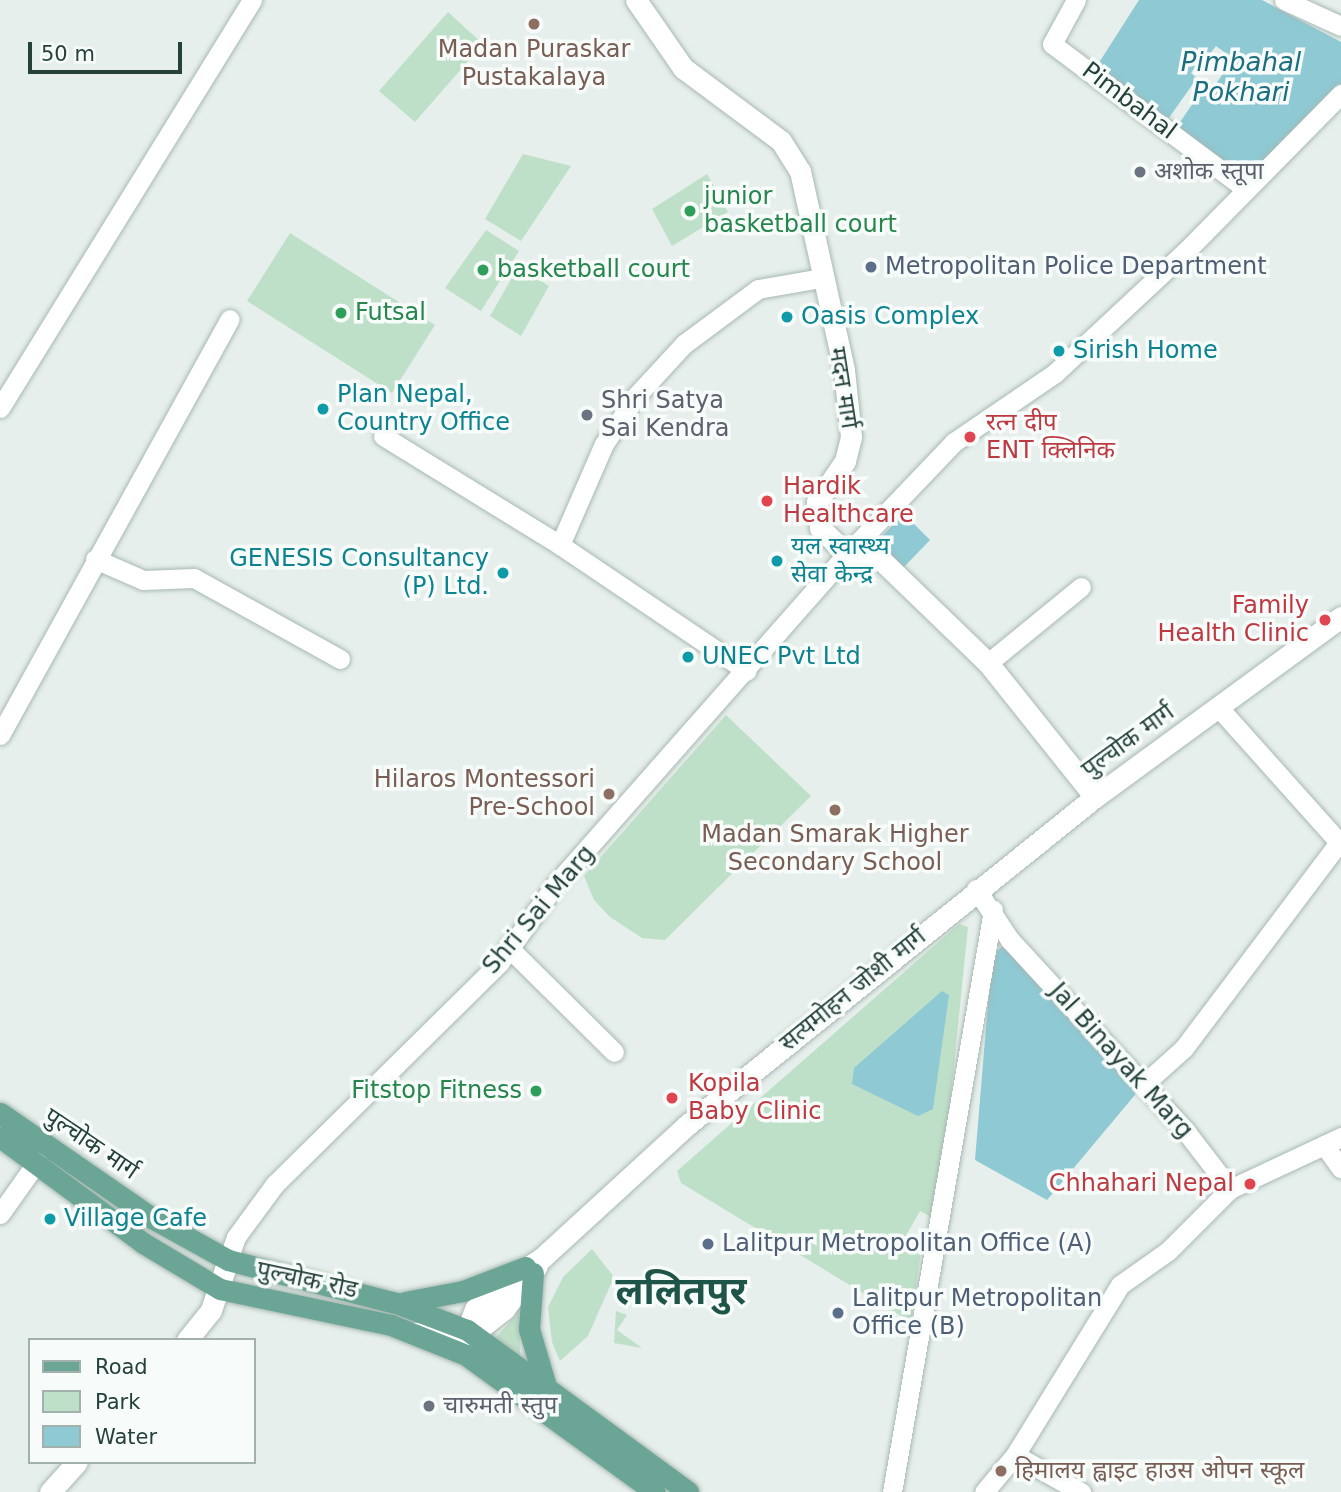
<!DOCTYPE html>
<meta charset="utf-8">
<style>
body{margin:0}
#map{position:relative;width:1341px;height:1492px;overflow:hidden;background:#e6efeb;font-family:"DejaVu Sans","Noto Sans Devanagari",sans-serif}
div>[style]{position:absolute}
.green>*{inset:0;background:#bfe0c8}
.water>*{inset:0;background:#8ec9d4}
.pier>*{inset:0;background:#e6efeb}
.roads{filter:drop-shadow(0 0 2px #a8b8b2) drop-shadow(0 0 2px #a8b8b2)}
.street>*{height:19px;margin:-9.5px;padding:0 9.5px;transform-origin:9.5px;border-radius:9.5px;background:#fff}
.secondary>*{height:21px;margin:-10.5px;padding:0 10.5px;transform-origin:10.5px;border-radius:10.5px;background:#fff}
.primary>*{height:21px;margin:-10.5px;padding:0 10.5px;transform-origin:10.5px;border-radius:10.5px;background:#6aa596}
.dots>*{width:19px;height:19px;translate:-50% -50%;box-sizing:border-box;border:4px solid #f7fbf9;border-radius:50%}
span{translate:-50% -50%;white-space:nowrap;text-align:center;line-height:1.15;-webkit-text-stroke:7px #f7fbf9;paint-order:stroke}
.education-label{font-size:24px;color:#785e54}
.right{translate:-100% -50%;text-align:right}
.left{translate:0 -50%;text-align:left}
.street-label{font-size:24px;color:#24423a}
.worship-label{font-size:24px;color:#5b616d}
.leisure-label{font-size:24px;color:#27864d}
.service-label{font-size:24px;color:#4e5e75}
.culture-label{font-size:24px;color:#0d838f}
.health-label{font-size:24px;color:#be3a42}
.water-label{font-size:26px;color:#1c6f80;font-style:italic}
.town-label{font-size:38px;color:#1f5548;font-weight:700}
.legend{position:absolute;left:28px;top:1338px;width:228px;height:126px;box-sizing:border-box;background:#f7fbf9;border:2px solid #a3b1ad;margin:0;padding:9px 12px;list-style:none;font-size:21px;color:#24423a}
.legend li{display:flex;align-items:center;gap:14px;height:35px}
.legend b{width:35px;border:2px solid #a3b1ad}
.scale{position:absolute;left:28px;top:42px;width:154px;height:32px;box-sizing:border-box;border:4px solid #24423a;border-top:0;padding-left:9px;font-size:21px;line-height:24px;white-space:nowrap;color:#24423a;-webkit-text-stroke:5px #f7fbf9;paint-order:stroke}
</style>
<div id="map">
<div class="green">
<div style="clip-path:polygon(448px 12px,483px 44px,415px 122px,379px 91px)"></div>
<div style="clip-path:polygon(523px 154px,571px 166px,521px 241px,485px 219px)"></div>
<div style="clip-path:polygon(707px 174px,728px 212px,672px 246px,652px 209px)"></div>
<div style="clip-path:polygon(486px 230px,519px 251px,481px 311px,445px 288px)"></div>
<div style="clip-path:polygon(290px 233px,435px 325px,392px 393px,247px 301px)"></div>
<div style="clip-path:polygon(518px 267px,549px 286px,521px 336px,490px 316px)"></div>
<div style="clip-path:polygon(726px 715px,811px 796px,665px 940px,642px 938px,610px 917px,594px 900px,584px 876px)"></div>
<div style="clip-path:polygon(959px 924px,968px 927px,947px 1134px,931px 1217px,920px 1211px,904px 1239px,921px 1250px,911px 1322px,681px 1183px,677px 1171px)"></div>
<div style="clip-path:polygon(592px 1249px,614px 1277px,588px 1336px,560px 1361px,552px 1342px,548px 1307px,563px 1277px)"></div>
<div style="clip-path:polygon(616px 1311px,627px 1315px,617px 1330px,642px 1348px,614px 1343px)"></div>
<div style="clip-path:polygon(519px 1312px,520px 1357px,496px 1337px)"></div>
</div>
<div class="water">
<div style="clip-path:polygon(1139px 0,1262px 0,1341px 42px,1341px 89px,1248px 180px,1093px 72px)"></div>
<div style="clip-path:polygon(904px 514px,930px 540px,904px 567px,877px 541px)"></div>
<div style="clip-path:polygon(1010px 940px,1144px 1084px,1047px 1200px,975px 1160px,992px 955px)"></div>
<div style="clip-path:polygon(942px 991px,949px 995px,933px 1109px,918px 1116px,852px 1084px,854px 1068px)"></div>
</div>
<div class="pier">
<div style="clip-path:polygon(1216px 46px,1227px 54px,1221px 64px,1227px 68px,1213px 88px,1206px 84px,1176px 128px,1166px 122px,1197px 78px,1191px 73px,1204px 53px,1209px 55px)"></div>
</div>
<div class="roads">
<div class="street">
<div style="left:1076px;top:0;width:50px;rotate:118.6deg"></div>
<div style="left:1052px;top:44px;width:242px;rotate:36.8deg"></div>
<div style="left:1284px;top:0;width:63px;rotate:24.5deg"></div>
<div style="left:0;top:408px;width:480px;rotate:-58.3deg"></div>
<div style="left:383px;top:436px;width:208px;rotate:31.6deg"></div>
<div style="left:560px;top:545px;width:225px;rotate:34deg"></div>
<div style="left:560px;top:545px;width:110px;rotate:-66.5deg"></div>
<div style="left:604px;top:444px;width:58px;rotate:-56.3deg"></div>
<div style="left:636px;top:396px;width:71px;rotate:-47.3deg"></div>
<div style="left:684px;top:344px;width:92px;rotate:-36.6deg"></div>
<div style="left:758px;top:289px;width:64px;rotate:-9.9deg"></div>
<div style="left:95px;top:559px;width:52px;rotate:23.6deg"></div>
<div style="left:143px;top:580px;width:51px;rotate:-2.2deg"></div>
<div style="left:194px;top:578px;width:167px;rotate:29deg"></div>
<div style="left:988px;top:663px;width:120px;rotate:-39.3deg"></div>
<div style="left:1219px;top:708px;width:180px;rotate:48.2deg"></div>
<div style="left:0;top:735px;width:475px;rotate:-61.1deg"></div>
<div style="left:976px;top:889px;width:61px;rotate:56.3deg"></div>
<div style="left:1010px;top:940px;width:257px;rotate:47.4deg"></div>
<div style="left:1184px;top:1129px;width:76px;rotate:52.5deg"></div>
<div style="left:1230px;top:1189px;width:88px;rotate:135deg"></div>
<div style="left:1168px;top:1251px;width:59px;rotate:144.7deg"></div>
<div style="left:1120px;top:1285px;width:200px;rotate:121.7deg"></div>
<div style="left:1015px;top:1455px;width:48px;rotate:130deg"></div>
<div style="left:508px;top:947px;width:149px;rotate:44.7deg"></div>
<div style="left:1144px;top:1084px;width:54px;rotate:-42deg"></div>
<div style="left:1184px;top:1048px;width:261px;rotate:-53deg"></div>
<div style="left:1324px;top:1145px;width:29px;rotate:54deg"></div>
<div style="left:1230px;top:1189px;width:123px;rotate:-25.1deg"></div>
<div style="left:0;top:1214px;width:64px;rotate:-54.6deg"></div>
<div style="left:228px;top:1260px;width:24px;rotate:-71deg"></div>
<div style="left:236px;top:1237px;width:66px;rotate:-53.7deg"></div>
<div style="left:275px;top:1184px;width:315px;rotate:-44.6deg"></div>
<div style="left:499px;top:963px;width:96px;rotate:-54.3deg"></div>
<div style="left:555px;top:885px;width:441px;rotate:-48.6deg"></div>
<div style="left:847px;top:554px;width:155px;rotate:-46.3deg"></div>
<div style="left:954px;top:442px;width:122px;rotate:-34.3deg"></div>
<div style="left:1055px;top:373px;width:179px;rotate:-43deg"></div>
<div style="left:1186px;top:251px;width:221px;rotate:-45.4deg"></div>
<div style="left:1015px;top:1455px;width:76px;rotate:29.3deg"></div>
<div style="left:892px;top:1492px;width:591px;rotate:-80.15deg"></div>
</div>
<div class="secondary">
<div style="left:636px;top:0;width:83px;rotate:55.3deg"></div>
<div style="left:683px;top:68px;width:122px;rotate:36.7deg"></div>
<div style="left:781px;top:141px;width:36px;rotate:58deg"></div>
<div style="left:800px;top:171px;width:204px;rotate:77.5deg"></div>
<div style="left:844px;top:370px;width:67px;rotate:84deg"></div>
<div style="left:851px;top:437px;width:25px;rotate:104deg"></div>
<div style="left:845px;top:461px;width:50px;rotate:124.3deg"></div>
<div style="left:817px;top:502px;width:26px;rotate:83deg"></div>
<div style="left:820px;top:528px;width:37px;rotate:44deg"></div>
<div style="left:847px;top:554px;width:27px;rotate:-2deg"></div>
<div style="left:874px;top:553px;width:158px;rotate:44deg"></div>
<div style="left:988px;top:663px;width:171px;rotate:51.4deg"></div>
<div style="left:414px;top:1333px;width:35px;rotate:2deg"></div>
<div style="left:449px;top:1334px;width:32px;rotate:-11deg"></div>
<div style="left:480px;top:1328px;width:31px;rotate:-38deg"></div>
<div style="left:504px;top:1309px;width:54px;rotate:-52.5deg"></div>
<div style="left:187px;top:1340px;width:38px;rotate:-51deg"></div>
<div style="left:211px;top:1310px;width:53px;rotate:-71.2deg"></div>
<div style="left:466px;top:1355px;width:25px;rotate:-88deg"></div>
<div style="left:467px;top:1330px;width:22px;rotate:-69deg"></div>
<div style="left:475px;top:1309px;width:40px;rotate:-42deg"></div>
<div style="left:505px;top:1282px;width:44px;rotate:-33deg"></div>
<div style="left:542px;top:1258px;width:197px;rotate:-42.5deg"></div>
<div style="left:687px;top:1125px;width:523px;rotate:-38.8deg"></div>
<div style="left:1095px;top:797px;width:305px;rotate:-36.2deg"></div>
<div style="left:50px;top:1492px;width:40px;rotate:-48deg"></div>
</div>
<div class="primary">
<div style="left:0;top:1113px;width:185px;rotate:34.6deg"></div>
<div style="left:152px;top:1218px;width:87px;rotate:28.9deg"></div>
<div style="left:228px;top:1260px;width:173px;rotate:14.4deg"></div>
<div style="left:396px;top:1303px;width:76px;rotate:20.8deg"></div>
<div style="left:467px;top:1330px;width:274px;rotate:36.2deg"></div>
<div style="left:0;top:1137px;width:178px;rotate:36.5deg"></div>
<div style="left:143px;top:1243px;width:90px;rotate:30.9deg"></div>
<div style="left:220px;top:1289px;width:175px;rotate:11.9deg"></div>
<div style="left:391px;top:1325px;width:81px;rotate:21.8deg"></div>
<div style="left:466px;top:1355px;width:233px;rotate:35.9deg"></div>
<div style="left:533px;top:1273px;width:56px;rotate:94.1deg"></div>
<div style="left:529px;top:1329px;width:56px;rotate:73.5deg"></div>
<div style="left:405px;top:1302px;width:59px;rotate:-10.7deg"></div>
<div style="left:463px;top:1291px;width:67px;rotate:-20.9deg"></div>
</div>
</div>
<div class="dots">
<div style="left:534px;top:24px;background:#8d6e63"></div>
<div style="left:1140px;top:172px;background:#6b7280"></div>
<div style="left:690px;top:211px;background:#2e9e5b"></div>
<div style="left:871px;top:267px;background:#5c6f8a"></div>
<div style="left:483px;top:270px;background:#2e9e5b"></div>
<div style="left:341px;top:313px;background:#2e9e5b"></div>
<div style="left:787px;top:317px;background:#0f9aa8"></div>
<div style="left:1059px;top:351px;background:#0f9aa8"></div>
<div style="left:323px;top:409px;background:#0f9aa8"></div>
<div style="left:587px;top:415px;background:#6b7280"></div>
<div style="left:970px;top:437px;background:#e0444e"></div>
<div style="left:767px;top:501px;background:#e0444e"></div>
<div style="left:777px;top:561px;background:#0f9aa8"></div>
<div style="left:503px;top:573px;background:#0f9aa8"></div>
<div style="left:1325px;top:620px;background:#e0444e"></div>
<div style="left:688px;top:657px;background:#0f9aa8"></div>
<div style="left:609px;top:794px;background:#8d6e63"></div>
<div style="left:835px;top:810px;background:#8d6e63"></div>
<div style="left:536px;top:1091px;background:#2e9e5b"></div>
<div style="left:672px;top:1098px;background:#e0444e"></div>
<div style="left:1250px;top:1184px;background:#e0444e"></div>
<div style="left:50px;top:1219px;background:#0f9aa8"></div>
<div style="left:708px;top:1244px;background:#5c6f8a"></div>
<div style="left:838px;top:1313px;background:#5c6f8a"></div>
<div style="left:429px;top:1406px;background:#6b7280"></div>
<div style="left:1001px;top:1471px;background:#8d6e63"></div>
</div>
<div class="education-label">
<span style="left:534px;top:64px">Madan Puraskar<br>Pustakalaya</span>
<span class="right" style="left:595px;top:794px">Hilaros Montessori<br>Pre-School</span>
<span style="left:835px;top:849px">Madan Smarak Higher<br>Secondary School</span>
<span class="left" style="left:1015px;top:1471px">हिमालय ह्वाइट हाउस ओपन स्कूल</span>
</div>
<div class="street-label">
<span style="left:1129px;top:101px;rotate:37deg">Pimbahal</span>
<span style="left:843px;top:388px;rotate:81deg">मदन मार्ग</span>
<span style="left:1128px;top:741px;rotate:-36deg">पुल्चोक मार्ग</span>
<span style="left:539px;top:910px;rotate:-50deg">Shri Sai Marg</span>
<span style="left:853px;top:990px;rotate:-39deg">सत्यमोहन जोशी मार्ग</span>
<span style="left:1121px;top:1061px;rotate:48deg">Jal Binayak Marg</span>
<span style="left:91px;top:1144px;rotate:34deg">पुल्चोक मार्ग</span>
<span style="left:307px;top:1280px;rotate:12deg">पुल्चोक रोड</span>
</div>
<div class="worship-label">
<span class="left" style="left:1154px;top:172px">अशोक स्तूपा</span>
<span class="left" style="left:601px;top:415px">Shri Satya<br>Sai Kendra</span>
<span class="left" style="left:443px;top:1406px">चारुमती स्तुप</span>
</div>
<div class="leisure-label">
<span class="left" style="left:704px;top:211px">junior<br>basketball court</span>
<span class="left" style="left:497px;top:270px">basketball court</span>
<span class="left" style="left:355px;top:313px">Futsal</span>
<span class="right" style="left:522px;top:1091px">Fitstop Fitness</span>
</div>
<div class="service-label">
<span class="left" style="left:885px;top:267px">Metropolitan Police Department</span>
<span class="left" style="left:722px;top:1244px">Lalitpur Metropolitan Office (A)</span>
<span class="left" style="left:852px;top:1313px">Lalitpur Metropolitan<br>Office (B)</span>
</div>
<div class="culture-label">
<span class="left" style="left:801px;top:317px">Oasis Complex</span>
<span class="left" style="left:1073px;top:351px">Sirish Home</span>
<span class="left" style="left:337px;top:409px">Plan Nepal,<br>Country Office</span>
<span class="left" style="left:791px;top:561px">यल स्वास्थ्य<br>सेवा केन्द्र</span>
<span class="right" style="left:489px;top:573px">GENESIS Consultancy<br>(P) Ltd.</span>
<span class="left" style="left:702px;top:657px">UNEC Pvt Ltd</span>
<span class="left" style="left:64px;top:1219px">Village Cafe</span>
</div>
<div class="health-label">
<span class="left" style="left:986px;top:437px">रत्न दीप<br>ENT क्लिनिक</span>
<span class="left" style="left:783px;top:501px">Hardik<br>Healthcare</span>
<span class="right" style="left:1309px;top:620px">Family<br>Health Clinic</span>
<span class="left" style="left:688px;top:1098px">Kopila<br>Baby Clinic</span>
<span class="right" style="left:1234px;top:1184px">Chhahari Nepal</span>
</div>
<div class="water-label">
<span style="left:1241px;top:78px">Pimbahal<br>Pokhari</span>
</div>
<div class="town-label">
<span style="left:681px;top:1292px">ललितपुर</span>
</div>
<ul class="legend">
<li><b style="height:9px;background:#6aa596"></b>Road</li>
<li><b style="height:19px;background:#bfe0c8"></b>Park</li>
<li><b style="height:19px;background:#8ec9d4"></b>Water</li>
</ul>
<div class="scale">50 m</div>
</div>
